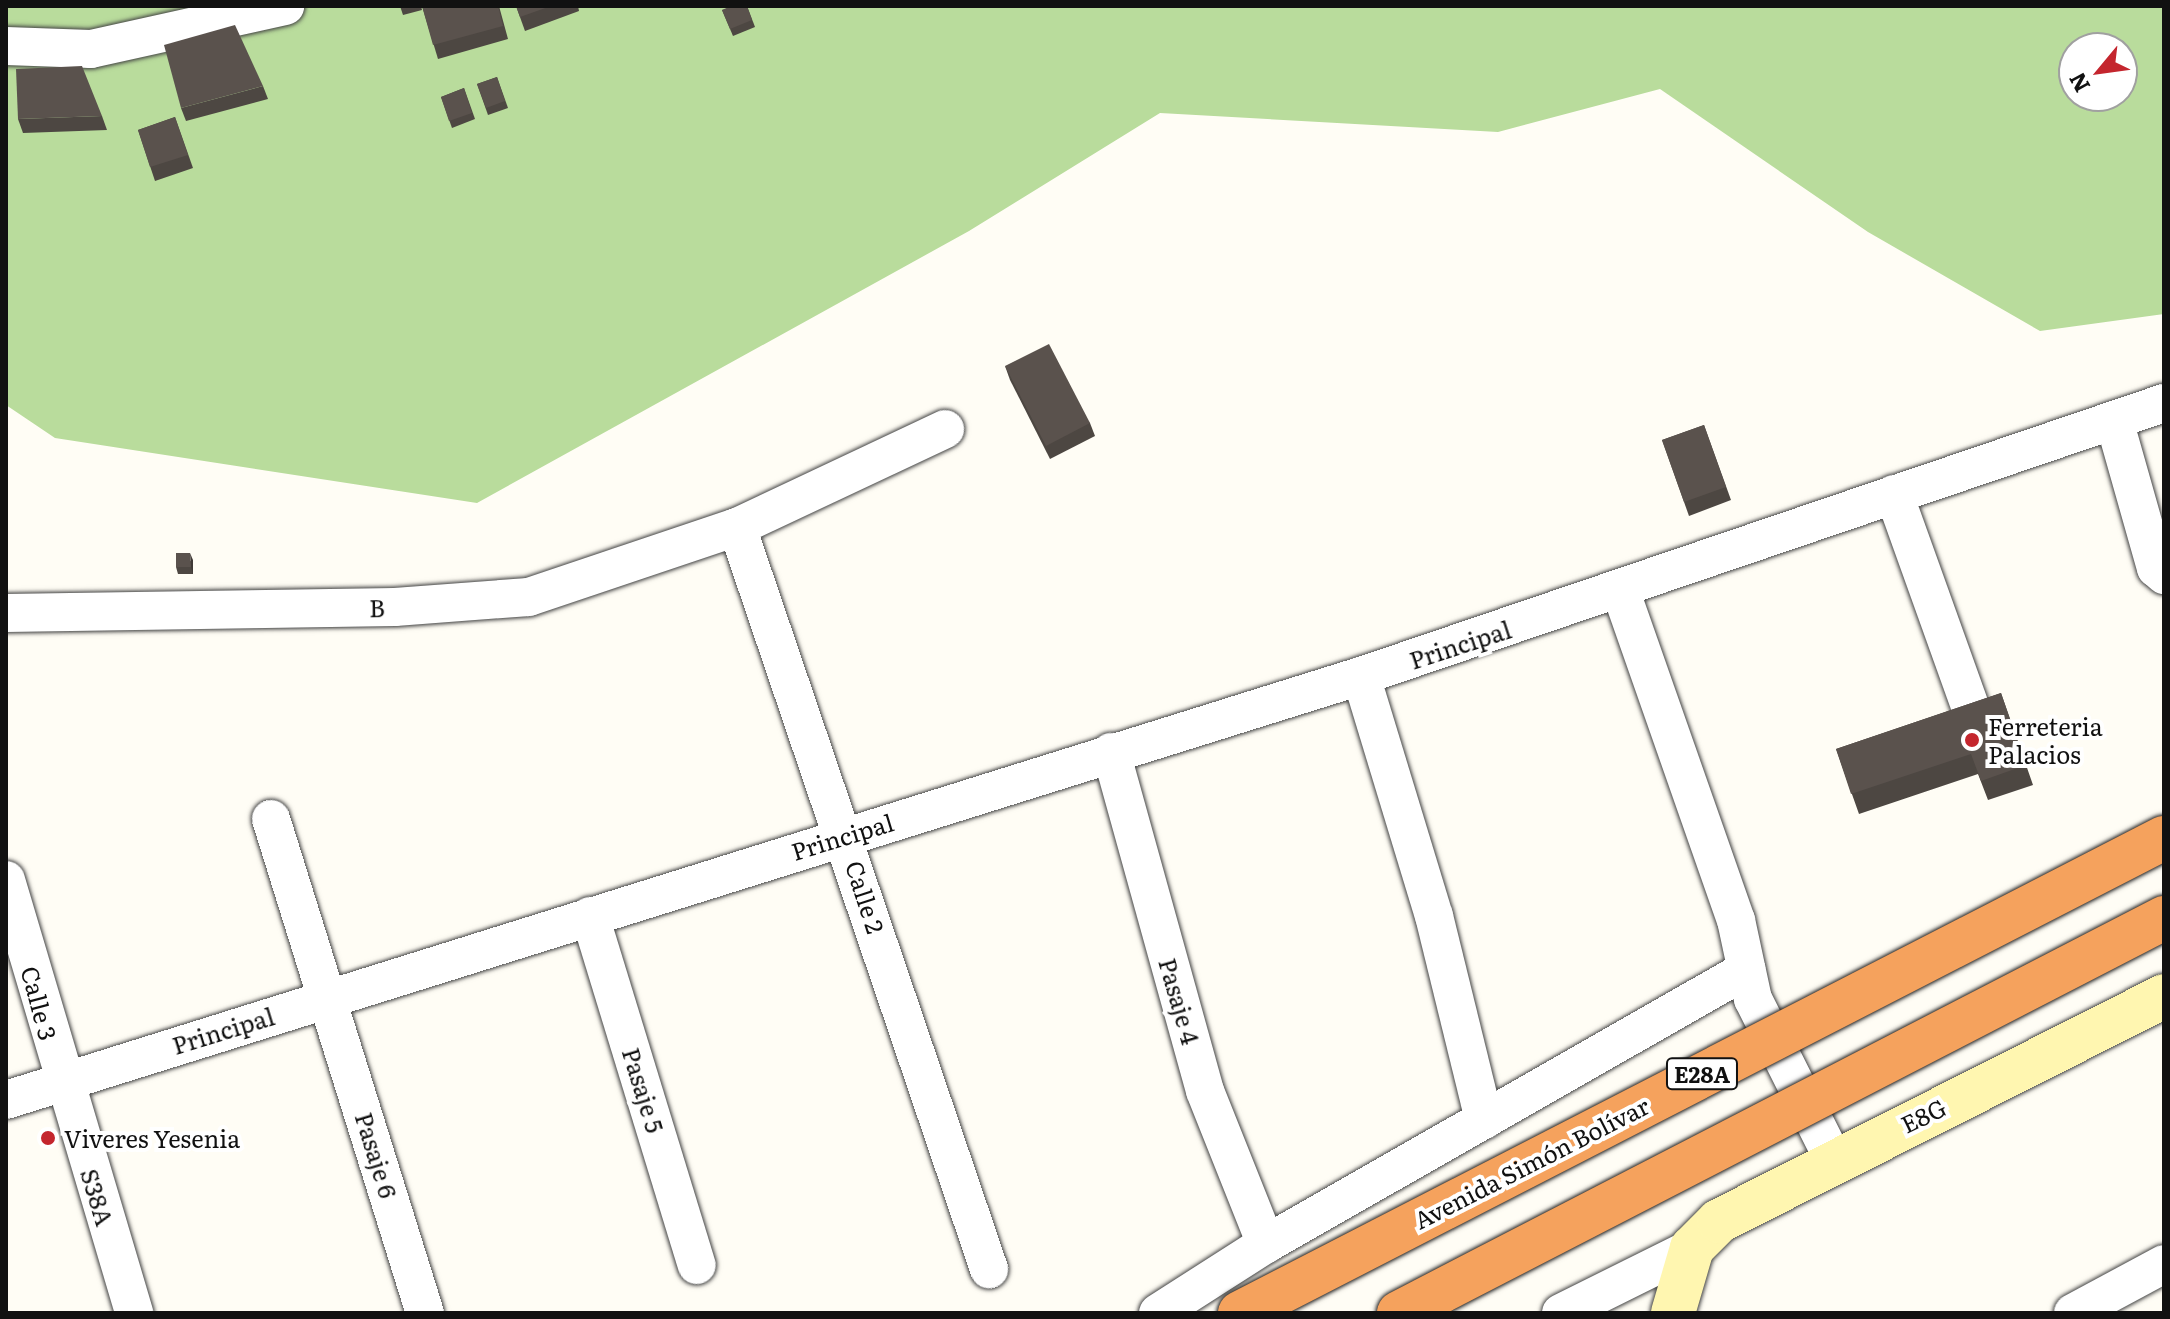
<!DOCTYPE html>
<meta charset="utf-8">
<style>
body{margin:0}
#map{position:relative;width:2170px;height:1319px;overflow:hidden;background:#fffdf5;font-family:Literata,serif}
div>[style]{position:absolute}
.forest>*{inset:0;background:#b9dc9c}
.roads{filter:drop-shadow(0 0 2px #444) drop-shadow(0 0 2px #444)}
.street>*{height:38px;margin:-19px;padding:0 19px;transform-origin:19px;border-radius:19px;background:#fff}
.secondary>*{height:44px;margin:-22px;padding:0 22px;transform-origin:22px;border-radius:22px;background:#fff6b0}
.bridges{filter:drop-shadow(0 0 2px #222) drop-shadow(0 0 2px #222)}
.highway-bridge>*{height:44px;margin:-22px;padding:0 22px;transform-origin:22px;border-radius:22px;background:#f5a25d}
.wall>*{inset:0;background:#4d4742}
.shaded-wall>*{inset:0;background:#3f3936}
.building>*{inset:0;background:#5a524d}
.dots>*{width:22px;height:22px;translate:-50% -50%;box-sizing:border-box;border:4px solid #fff;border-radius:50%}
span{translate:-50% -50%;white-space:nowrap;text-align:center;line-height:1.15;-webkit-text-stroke:8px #fff;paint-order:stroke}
.shield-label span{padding:2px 6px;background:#fff;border:2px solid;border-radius:6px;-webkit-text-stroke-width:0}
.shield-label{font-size:22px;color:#111;font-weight:700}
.street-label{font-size:24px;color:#111}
.poi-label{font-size:24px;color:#111}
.left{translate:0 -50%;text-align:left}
.frame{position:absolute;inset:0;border:8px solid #111;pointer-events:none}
.north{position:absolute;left:2058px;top:32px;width:80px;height:80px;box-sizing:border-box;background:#fff;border:2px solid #a0a0a0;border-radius:50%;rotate:241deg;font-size:22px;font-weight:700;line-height:32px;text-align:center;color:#111}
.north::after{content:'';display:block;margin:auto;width:28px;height:36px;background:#c4262e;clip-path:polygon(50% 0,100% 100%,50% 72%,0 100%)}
</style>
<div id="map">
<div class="forest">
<div style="clip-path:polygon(evenodd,6px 6px,2164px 6px,2164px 314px,2040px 331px,1868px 232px,1660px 89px,1498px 132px,1160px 113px,969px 231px,477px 503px,55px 438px,6px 405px,6px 6px,2074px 48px,2122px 48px,2122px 96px,2074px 96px,2074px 48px)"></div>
</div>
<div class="roads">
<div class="street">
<div style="left:6px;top:46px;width:85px;rotate:2deg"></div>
<div style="left:91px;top:49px;width:199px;rotate:-12.5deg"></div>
<div style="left:2114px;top:420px;width:154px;rotate:74.2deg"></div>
<div style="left:2156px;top:568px;width:11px;rotate:41deg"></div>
<div style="left:1894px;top:494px;width:238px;rotate:70.3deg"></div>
<div style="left:737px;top:527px;width:784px;rotate:71.24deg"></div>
<div style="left:1621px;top:592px;width:348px;rotate:70.7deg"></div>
<div style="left:1736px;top:920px;width:81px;rotate:77.9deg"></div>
<div style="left:1753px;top:999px;width:181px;rotate:63.4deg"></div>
<div style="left:6px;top:613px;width:389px;rotate:-0.9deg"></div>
<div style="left:395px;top:607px;width:134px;rotate:-4.3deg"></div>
<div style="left:529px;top:597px;width:219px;rotate:-18.6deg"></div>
<div style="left:737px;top:527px;width:230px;rotate:-25.2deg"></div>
<div style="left:1361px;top:676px;width:251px;rotate:73.1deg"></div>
<div style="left:1434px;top:916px;width:210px;rotate:76.2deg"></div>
<div style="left:1111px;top:752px;width:352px;rotate:74.5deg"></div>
<div style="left:1205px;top:1091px;width:165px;rotate:68.3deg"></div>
<div style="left:271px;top:819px;width:517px;rotate:72.69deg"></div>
<div style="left:6px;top:880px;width:452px;rotate:73.5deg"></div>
<div style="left:590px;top:916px;width:365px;rotate:73deg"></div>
<div style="left:6px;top:1100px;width:1420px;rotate:-17.38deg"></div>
<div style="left:1361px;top:676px;width:848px;rotate:-18.78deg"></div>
<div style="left:1158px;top:1313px;width:128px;rotate:-32.6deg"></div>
<div style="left:1266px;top:1244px;width:553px;rotate:-29.72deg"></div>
<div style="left:1561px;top:1313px;width:146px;rotate:-26.4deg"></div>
<div style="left:2073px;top:1313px;width:103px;rotate:-28.3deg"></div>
</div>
<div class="secondary">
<div style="left:1673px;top:1313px;width:68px;rotate:-73.7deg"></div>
<div style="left:1692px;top:1248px;width:38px;rotate:-45deg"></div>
<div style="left:1719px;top:1221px;width:499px;rotate:-26.8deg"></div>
</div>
</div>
<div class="bridges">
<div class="highway-bridge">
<div style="left:1240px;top:1313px;width:1039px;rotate:-27.21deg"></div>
<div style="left:1399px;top:1313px;width:861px;rotate:-27.31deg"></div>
</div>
</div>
<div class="wall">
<div style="clip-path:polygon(400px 6px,421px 6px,422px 10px,403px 15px)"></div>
<div style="clip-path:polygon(422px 6px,499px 6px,508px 39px,438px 59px)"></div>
<div style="clip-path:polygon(516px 6px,578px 6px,579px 11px,525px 31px)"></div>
<div style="clip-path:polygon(747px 6px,755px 27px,733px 36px,722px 10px)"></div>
<div style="clip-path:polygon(497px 77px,508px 108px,488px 115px,477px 84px)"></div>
<div style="clip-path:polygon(263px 86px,268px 99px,186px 121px,181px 108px)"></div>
<div style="clip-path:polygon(464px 88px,475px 119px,452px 128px,441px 97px)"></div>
<div style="clip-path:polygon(102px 116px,107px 130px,23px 133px,18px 119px)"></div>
<div style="clip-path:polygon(175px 117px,193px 168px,155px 181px,138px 130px)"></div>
<div style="clip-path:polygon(1005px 366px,1090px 423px,1095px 436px,1050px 459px,1010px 380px)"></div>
<div style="clip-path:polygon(1704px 425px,1731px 500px,1689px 516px,1662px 440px)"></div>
<div style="clip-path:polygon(193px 560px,193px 574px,178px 574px,176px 567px)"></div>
<div style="clip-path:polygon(2001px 693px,2033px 785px,1988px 800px,1978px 774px,1859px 814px,1836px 749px)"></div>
</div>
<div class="shaded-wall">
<div style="clip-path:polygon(190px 553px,193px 560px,193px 574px,191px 567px)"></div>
</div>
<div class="building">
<div style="clip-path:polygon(422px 6px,498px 6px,503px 26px,433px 45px)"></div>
<div style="clip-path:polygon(516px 6px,551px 6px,520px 17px)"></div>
<div style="clip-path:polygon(731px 6px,747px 6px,752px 20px,730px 29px,722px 10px)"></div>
<div style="clip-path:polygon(235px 25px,263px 86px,181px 108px,164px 45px)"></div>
<div style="clip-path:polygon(82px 66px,102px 116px,18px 119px,16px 69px)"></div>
<div style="clip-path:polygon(497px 77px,505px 101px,486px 108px,477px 84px)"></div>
<div style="clip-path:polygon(464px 88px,472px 113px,449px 121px,441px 97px)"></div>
<div style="clip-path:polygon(175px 117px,188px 155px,150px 167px,138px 130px)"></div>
<div style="clip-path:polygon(1049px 344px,1090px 423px,1046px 446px,1005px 366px)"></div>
<div style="clip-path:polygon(1704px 425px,1726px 487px,1684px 502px,1662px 440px)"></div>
<div style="clip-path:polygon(176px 553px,190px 553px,191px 567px,176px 567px)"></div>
<div style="clip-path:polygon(2001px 693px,2026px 765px,1981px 781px,1971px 754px,1851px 794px,1836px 749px)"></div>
</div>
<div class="dots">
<div style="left:1972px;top:740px;background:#c4262e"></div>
<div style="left:48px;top:1138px;background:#c4262e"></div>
</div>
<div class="shield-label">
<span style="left:1702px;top:1074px">E28A</span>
</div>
<div class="street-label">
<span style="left:377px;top:607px;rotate:-1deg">B</span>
<span style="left:1460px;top:644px;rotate:-18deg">Principal</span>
<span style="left:842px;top:836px;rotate:-17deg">Principal</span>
<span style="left:866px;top:897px;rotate:72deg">Calle 2</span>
<span style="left:1180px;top:1001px;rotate:74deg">Pasaje 4</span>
<span style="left:40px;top:1003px;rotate:75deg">Calle 3</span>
<span style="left:223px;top:1030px;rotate:-17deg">Principal</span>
<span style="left:644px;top:1090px;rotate:73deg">Pasaje 5</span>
<span style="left:1923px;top:1115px;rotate:-26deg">E8G</span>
<span style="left:377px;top:1155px;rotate:73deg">Pasaje 6</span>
<span style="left:1531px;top:1162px;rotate:-27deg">Avenida Simón Bolívar</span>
<span style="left:98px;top:1197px;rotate:73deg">S38A</span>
</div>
<div class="poi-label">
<span class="left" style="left:1988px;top:740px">Ferreteria<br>Palacios</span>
<span class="left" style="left:64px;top:1138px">Viveres Yesenia</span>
</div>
<div class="frame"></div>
<div class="north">N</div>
</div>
